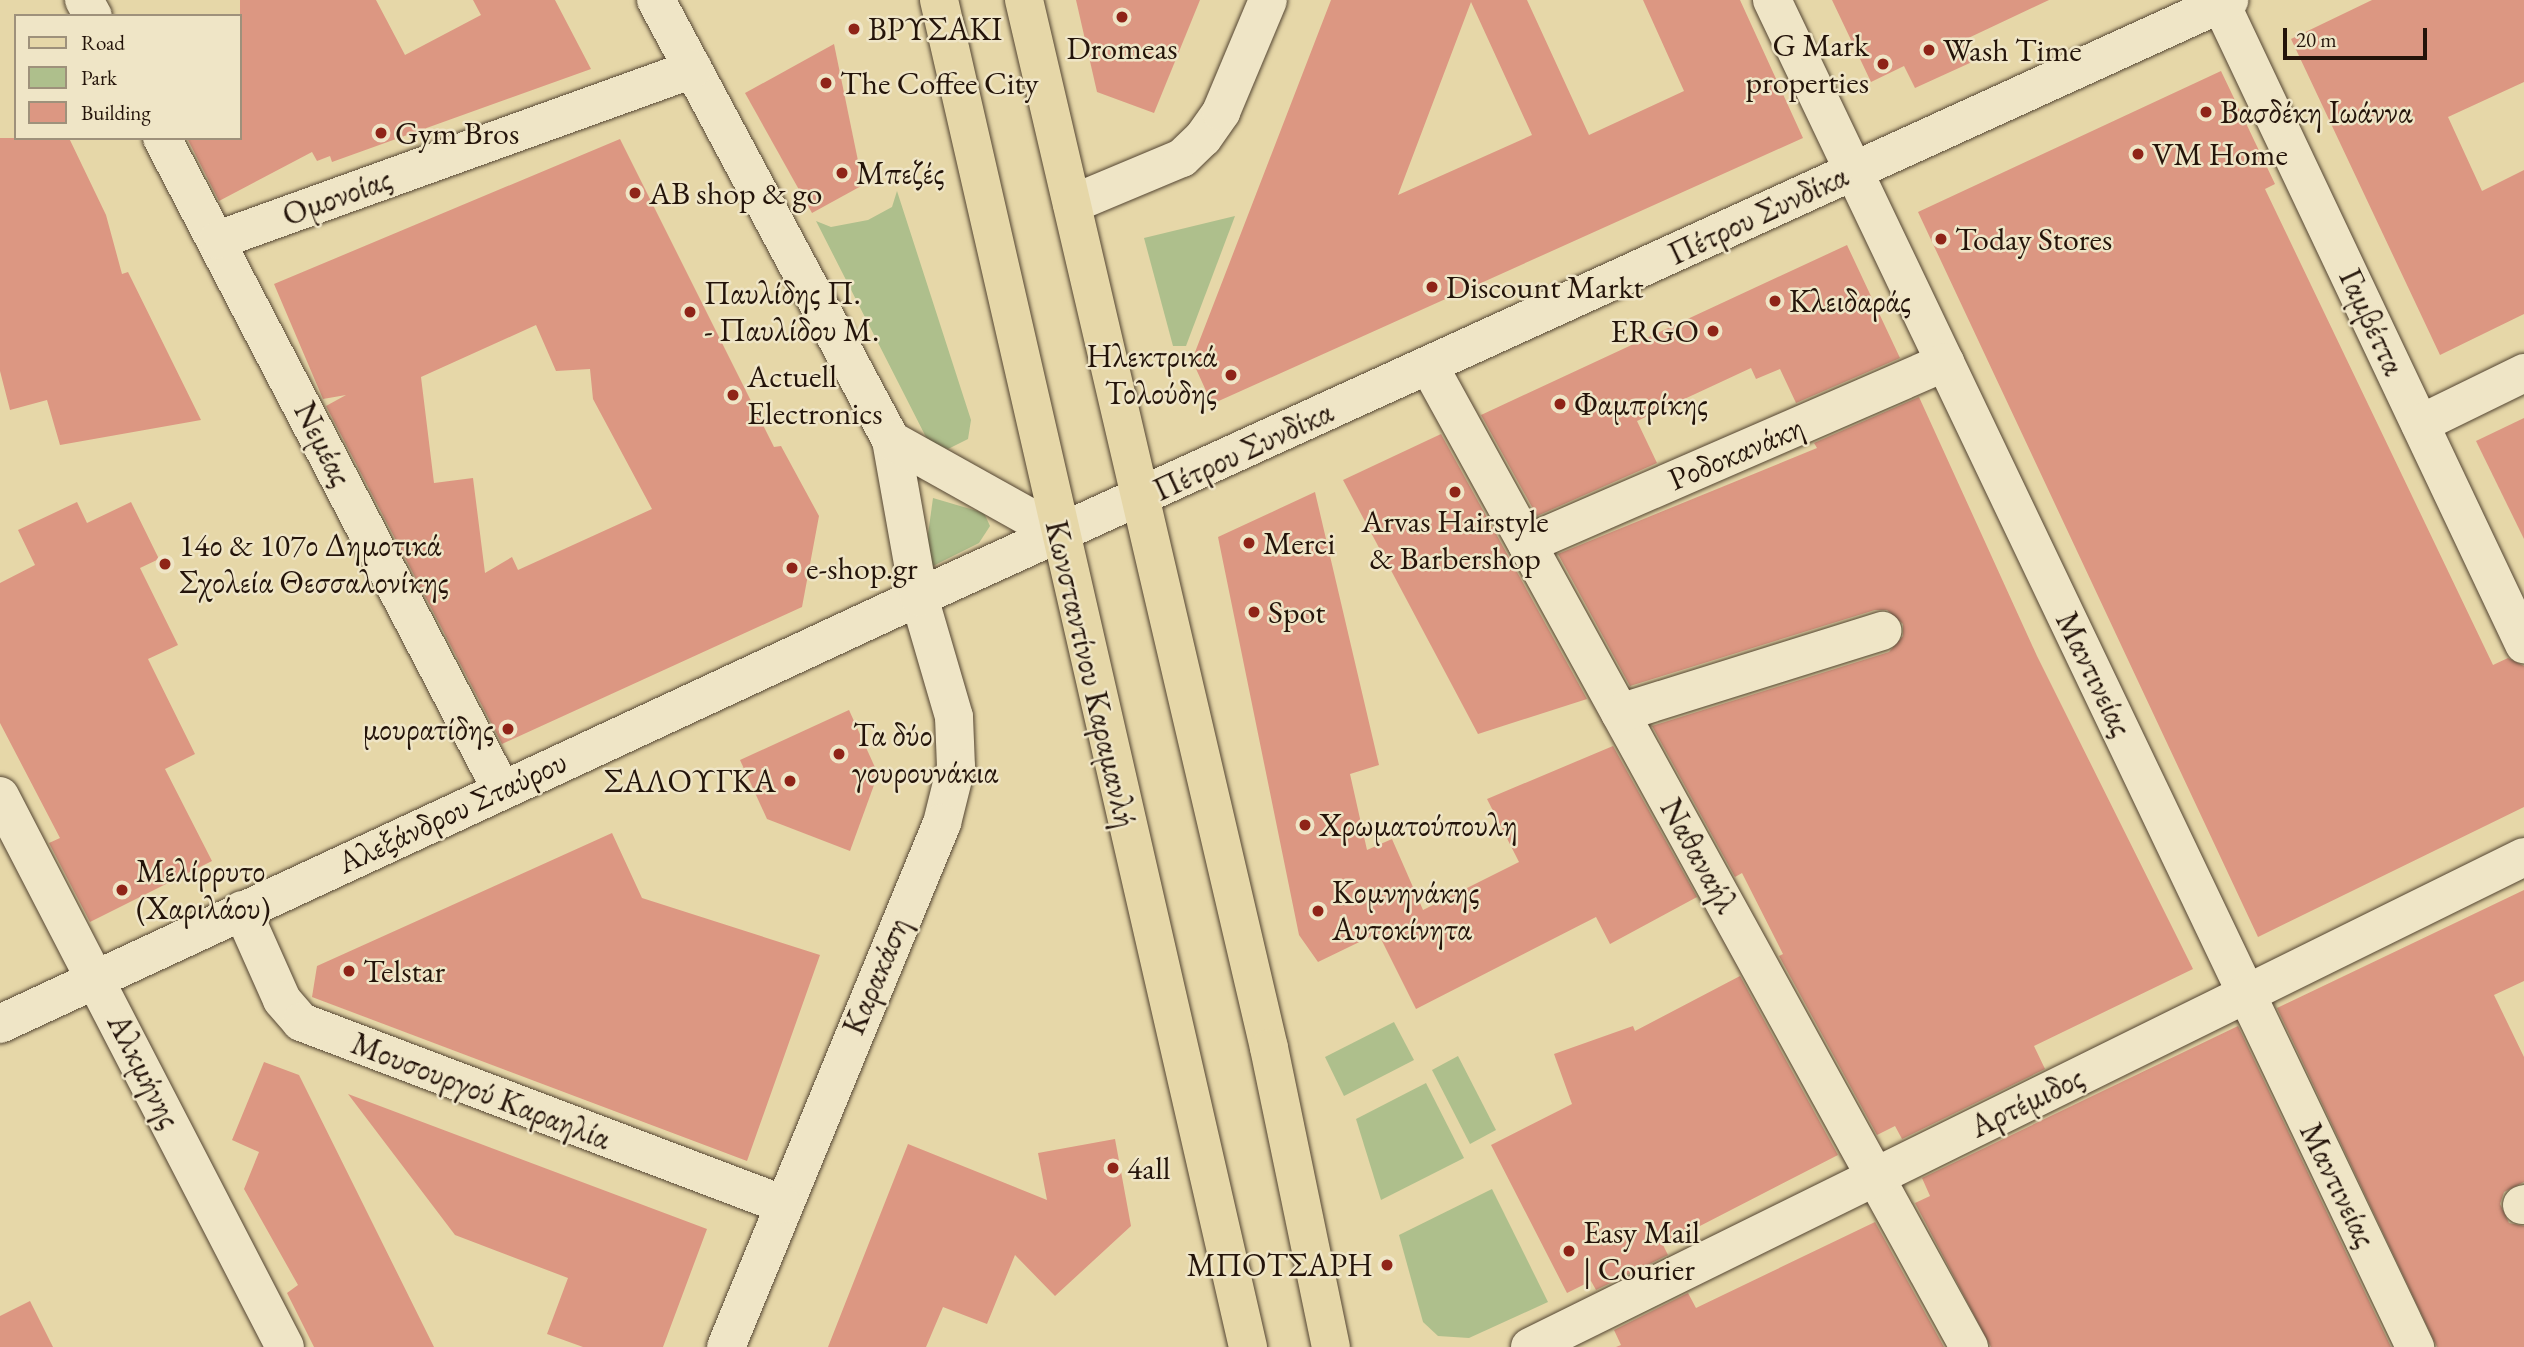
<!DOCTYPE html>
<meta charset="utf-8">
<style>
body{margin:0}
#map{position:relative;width:2524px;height:1347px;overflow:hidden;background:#e6d7a8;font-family:"EB Garamond",serif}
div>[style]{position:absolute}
.green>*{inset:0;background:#aebf8c}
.building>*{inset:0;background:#dc9782}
.roads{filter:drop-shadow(0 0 2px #544532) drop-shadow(0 0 2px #544532)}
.minor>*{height:38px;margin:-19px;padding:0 19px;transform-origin:19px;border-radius:19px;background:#efe5c6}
.major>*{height:38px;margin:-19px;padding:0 19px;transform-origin:19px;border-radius:19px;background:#e6d7a8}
.dots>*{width:19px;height:19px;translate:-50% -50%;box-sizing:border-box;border:4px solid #efe5c6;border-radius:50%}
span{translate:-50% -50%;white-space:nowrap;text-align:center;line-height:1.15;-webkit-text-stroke:5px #efe5c6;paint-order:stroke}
.poi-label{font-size:32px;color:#24140a}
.left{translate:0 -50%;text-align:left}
.right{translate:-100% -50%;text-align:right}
.street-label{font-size:32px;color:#24140a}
.legend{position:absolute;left:14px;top:14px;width:228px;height:126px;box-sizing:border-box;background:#efe5c6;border:2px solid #9e917b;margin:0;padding:9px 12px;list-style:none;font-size:21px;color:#24140a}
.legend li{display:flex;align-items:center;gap:14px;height:35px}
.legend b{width:35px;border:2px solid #9e917b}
.scale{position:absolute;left:2283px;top:28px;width:144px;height:32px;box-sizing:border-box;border:4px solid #24140a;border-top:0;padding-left:9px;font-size:21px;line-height:24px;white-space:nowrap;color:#24140a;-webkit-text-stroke:5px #efe5c6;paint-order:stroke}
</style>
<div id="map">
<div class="green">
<div style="clip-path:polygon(897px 191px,971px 420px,968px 439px,948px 449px,928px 441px,816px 221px,831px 227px,868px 220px,892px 207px)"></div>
<div style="clip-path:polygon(1235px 216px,1186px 346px,1173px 346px,1144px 238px)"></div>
<div style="clip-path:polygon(933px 498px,984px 513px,990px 526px,979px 543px,923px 571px)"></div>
<div style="clip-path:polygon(1394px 1022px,1414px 1060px,1344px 1096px,1325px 1057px)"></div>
<div style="clip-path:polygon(1458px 1056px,1496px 1130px,1470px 1144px,1432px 1070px)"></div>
<div style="clip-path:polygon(1426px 1083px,1464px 1158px,1381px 1200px,1356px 1119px)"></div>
<div style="clip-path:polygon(1492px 1189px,1548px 1302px,1469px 1338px,1438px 1336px,1423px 1322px,1399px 1235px)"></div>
</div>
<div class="building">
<div style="clip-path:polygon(240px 0,376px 0,405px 55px,481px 15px,473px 0,555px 0,591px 69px,332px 162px,330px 156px,317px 161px,312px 152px,219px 201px,187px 138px,240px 138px)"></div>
<div style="clip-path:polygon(1076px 0,1200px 0,1154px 113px,1097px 92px)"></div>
<div style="clip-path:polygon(evenodd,1331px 0,1527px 0,1589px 135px,1684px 91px,1643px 0,1740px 0,1803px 138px,1212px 404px,1192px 360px,1331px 0,1471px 2px,1532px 135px,1398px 195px,1471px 2px)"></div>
<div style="clip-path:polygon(1832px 0,2049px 0,1962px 41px,1972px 62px,1915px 88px,1904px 66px,1871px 82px)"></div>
<div style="clip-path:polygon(2372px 0,2524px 0,2524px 82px,2448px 117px,2482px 191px,2524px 170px,2524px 314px,2440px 355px,2291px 39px)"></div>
<div style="clip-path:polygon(834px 44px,863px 185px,812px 213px,745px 93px)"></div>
<div style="clip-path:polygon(2221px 71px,2275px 184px,2265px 189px,2493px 665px,2508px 658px,2524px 666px,2524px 807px,2258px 937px,1918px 212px)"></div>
<div style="clip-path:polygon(0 138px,69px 138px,106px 215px,122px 274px,128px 272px,201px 420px,60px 445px,47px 400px,10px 410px,0 371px)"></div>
<div style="clip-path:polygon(evenodd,620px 139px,774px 447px,781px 446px,819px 516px,802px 607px,502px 744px,326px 406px,346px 395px,323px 399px,274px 284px,620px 139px,536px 325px,556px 371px,590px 369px,593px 399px,652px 509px,518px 570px,512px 557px,485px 573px,473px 478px,434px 483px,421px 377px,536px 325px)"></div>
<div style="clip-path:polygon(1847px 245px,1900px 358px,1796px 403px,1780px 369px,1756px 379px,1751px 368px,1637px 421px,1657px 463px,1537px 516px,1481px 415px)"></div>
<div style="clip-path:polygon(1919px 397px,2037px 656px,2193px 969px,2034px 1046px,2045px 1069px,1902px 1139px,1895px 1126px,1877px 1135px,1779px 956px,1783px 954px,1742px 873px,1735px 877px,1652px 726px,1889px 652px,1903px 636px,1903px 624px,1887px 610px,1875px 610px,1630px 686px,1558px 554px,1817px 448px,1814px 443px)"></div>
<div style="clip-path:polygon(2524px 418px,2524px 539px,2476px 441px)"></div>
<div style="clip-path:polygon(1441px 434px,1587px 699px,1478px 734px,1343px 480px)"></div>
<div style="clip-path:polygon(1315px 492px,1379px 765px,1350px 774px,1367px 850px,1392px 839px,1423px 910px,1519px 862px,1487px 799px,1613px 746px,1697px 897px,1610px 944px,1596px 917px,1416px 1009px,1378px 933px,1318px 962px,1299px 935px,1218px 537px)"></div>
<div style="clip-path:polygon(77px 502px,87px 523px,131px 502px,159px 559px,140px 568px,178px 645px,148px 659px,195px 754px,165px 769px,212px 861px,90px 922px,49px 843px,60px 838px,0 723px,0 583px,35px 565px,18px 530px)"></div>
<div style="clip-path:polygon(849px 710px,878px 774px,850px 851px,767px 819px,740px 760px)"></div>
<div style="clip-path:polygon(612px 833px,642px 898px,820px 955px,747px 1161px,312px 997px,317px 966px)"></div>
<div style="clip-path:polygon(2524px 890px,2524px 981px,2494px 995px,2524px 1057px,2524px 1182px,2504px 1192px,2500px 1204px,2509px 1223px,2524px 1226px,2524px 1347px,2437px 1347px,2277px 1008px)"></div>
<div style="clip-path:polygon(1740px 976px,1838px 1155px,1663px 1245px,1668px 1255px,1596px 1290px,1591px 1281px,1567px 1293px,1491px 1145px,1572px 1104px,1554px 1054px,1633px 1026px,1635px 1031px)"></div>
<div style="clip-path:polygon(2238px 1026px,2391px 1347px,1991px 1347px,1915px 1203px,1930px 1196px,1922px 1178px)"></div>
<div style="clip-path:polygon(264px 1062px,299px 1075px,434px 1347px,314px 1347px,287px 1293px,298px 1285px,244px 1189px,259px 1152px,232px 1140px)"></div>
<div style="clip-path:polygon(348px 1094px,707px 1229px,663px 1347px,583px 1347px,547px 1334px,568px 1278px,455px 1235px)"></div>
<div style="clip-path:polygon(1115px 1139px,1131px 1226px,1055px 1296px,1015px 1255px,987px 1324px,943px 1307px,926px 1347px,828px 1347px,908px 1144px,1047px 1200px,1038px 1153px)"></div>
<div style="clip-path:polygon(1875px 1222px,1944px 1347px,1616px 1347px,1621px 1345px,1614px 1330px,1688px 1293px,1696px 1308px)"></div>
<div style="clip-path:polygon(30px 1301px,53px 1347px,0 1347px,0 1316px)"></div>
</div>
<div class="roads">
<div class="minor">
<div style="left:84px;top:0;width:18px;rotate:61deg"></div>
<div style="left:656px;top:0;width:499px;rotate:61.9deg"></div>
<div style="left:891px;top:440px;width:159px;rotate:79.9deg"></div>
<div style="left:919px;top:597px;width:125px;rotate:73.7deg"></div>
<div style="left:954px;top:717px;width:50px;rotate:87.7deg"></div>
<div style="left:956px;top:767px;width:58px;rotate:104deg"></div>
<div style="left:942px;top:823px;width:567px;rotate:112.4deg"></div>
<div style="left:1772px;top:0;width:1493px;rotate:64.48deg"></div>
<div style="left:2219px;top:0;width:713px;rotate:64.66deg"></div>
<div style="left:162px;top:138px;width:734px;rotate:62.49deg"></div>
<div style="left:1072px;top:204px;width:119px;rotate:-22.7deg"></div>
<div style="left:1182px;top:158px;width:29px;rotate:-44deg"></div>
<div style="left:1203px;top:138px;width:32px;rotate:-55deg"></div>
<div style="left:1221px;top:112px;width:121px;rotate:-67.2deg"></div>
<div style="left:218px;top:240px;width:505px;rotate:-19.8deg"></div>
<div style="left:1429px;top:366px;width:1120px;rotate:61.17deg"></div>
<div style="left:2420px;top:424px;width:116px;rotate:-26.1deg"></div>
<div style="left:891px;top:440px;width:193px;rotate:29.2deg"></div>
<div style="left:1527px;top:544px;width:456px;rotate:-23.5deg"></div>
<div style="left:1620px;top:713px;width:275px;rotate:-17.4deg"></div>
<div style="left:0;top:796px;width:620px;rotate:62.65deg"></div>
<div style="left:242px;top:910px;width:98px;rotate:66deg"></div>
<div style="left:282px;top:1000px;width:29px;rotate:49deg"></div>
<div style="left:301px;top:1022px;width:514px;rotate:20.73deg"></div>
<div style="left:0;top:1024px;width:1013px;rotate:-24.92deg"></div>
<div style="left:919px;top:597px;width:1440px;rotate:-24.5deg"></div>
<div style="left:2522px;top:1205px;width:2px;rotate:-27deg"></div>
<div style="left:1530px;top:1347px;width:1108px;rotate:-26.24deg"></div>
</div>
<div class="major">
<div style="left:939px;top:0;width:1382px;rotate:77.08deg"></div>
<div style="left:1024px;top:0;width:1076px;rotate:76.84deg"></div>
<div style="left:1269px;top:1048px;width:305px;rotate:78.3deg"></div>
</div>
</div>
<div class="dots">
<div style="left:1122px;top:17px;background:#8f2418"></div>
<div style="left:854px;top:29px;background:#8f2418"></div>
<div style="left:1929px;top:50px;background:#8f2418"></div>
<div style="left:1883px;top:64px;background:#8f2418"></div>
<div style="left:826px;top:83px;background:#8f2418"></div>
<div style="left:2206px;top:112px;background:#8f2418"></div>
<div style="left:381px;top:133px;background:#8f2418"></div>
<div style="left:2138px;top:154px;background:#8f2418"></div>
<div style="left:842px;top:173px;background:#8f2418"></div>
<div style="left:635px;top:193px;background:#8f2418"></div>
<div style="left:1941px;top:239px;background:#8f2418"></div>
<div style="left:1432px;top:287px;background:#8f2418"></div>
<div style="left:1775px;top:301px;background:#8f2418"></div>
<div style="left:690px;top:312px;background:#8f2418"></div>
<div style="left:1713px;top:331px;background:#8f2418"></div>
<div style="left:1231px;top:375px;background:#8f2418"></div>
<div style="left:733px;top:395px;background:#8f2418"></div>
<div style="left:1560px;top:404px;background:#8f2418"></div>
<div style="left:1455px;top:492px;background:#8f2418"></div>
<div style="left:1249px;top:543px;background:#8f2418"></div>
<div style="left:165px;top:564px;background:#8f2418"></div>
<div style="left:792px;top:568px;background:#8f2418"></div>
<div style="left:1254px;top:612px;background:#8f2418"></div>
<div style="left:508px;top:729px;background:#8f2418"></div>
<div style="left:839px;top:754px;background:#8f2418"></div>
<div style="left:790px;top:781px;background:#8f2418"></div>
<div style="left:1305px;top:825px;background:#8f2418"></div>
<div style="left:122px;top:890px;background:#8f2418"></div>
<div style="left:1318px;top:911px;background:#8f2418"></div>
<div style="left:349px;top:971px;background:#8f2418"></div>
<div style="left:1113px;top:1168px;background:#8f2418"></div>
<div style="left:1569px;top:1251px;background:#8f2418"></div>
<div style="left:1387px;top:1265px;background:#8f2418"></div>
</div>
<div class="poi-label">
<span class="left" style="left:868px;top:29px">ΒΡΥΣΑΚΙ</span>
<span class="right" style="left:1869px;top:64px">G Mark<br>properties</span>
<span style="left:1122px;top:48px">Dromeas</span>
<span class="left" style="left:1943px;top:50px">Wash Time</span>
<span class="left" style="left:840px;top:83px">The Coffee City</span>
<span class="left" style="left:2220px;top:112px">Βασδέκη Ιωάννα</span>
<span class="left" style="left:395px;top:133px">Gym Bros</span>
<span class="left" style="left:2152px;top:154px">VM Home</span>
<span class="left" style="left:856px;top:173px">Μπεζές</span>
<span class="left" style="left:649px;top:193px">AB shop &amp; go</span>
<span class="left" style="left:1955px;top:239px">Today Stores</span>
<span class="left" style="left:1446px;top:287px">Discount Markt</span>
<span class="left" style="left:704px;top:312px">Παυλίδης Π.<br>- Παυλίδου Μ.</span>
<span class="left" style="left:1789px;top:301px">Κλειδαράς</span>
<span class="right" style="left:1699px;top:331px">ERGO</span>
<span class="right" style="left:1217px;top:375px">Ηλεκτρικά<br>Τολούδης</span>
<span class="left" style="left:747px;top:395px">Actuell<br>Electronics</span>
<span class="left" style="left:1574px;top:404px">Φαμπρίκης</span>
<span style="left:1455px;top:540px">Arvas Hairstyle<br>&amp; Barbershop</span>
<span class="left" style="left:1263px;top:543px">Merci</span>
<span class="left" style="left:179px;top:564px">14ο &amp; 107ο Δημοτικά<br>Σχολεία Θεσσαλονίκης</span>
<span class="left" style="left:806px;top:568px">e-shop.gr</span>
<span class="left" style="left:1268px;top:612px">Spot</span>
<span class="right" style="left:494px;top:729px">μουρατίδης</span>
<span class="left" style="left:853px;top:754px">Τα δύο<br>γουρουνάκια</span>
<span class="right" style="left:776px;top:781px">ΣΑΛΟΥΓΚΑ</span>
<span class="left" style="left:1319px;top:825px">Χρωματούπουλη</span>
<span class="left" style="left:136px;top:890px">Μελίρρυτο<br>(Χαριλάου)</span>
<span class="left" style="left:1332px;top:911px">Κομνηνάκης<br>Αυτοκίνητα</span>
<span class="left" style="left:363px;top:971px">Telstar</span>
<span class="left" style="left:1127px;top:1168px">4all</span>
<span class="left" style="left:1583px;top:1251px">Easy Mail<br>| Courier</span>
<span class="right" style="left:1373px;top:1265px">ΜΠΟΤΣΑΡΗ</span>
</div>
<div class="street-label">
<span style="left:337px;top:197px;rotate:-20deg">Ομονοίας</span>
<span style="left:1758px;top:215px;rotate:-25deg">Πέτρου Συνδίκα</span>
<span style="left:2372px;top:322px;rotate:65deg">Γαμβέττα</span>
<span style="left:323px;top:444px;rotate:63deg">Νεμέας</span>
<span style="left:1243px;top:451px;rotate:-25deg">Πέτρου Συνδίκα</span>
<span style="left:1736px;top:453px;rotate:-23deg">Ροδοκανάκη</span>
<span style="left:1091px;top:674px;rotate:77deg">Κωνσταντίνου Καραμανλή</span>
<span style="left:2094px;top:674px;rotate:64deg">Μαντινείας</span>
<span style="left:452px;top:812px;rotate:-25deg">Αλεξάνδρου Σταύρου</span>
<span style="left:1699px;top:856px;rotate:61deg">Ναθαναήλ</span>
<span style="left:876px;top:976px;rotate:-67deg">Καρακάση</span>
<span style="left:144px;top:1071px;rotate:63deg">Αλκμήνης</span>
<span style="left:481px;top:1091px;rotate:21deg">Μουσουργού Καραηλία</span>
<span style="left:2027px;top:1102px;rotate:-26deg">Αρτέμιδος</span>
<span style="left:2338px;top:1185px;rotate:64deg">Μαντινείας</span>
</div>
<ul class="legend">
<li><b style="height:9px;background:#e6d7a8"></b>Road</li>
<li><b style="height:19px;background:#aebf8c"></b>Park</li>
<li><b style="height:19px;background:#dc9782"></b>Building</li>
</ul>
<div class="scale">20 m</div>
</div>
